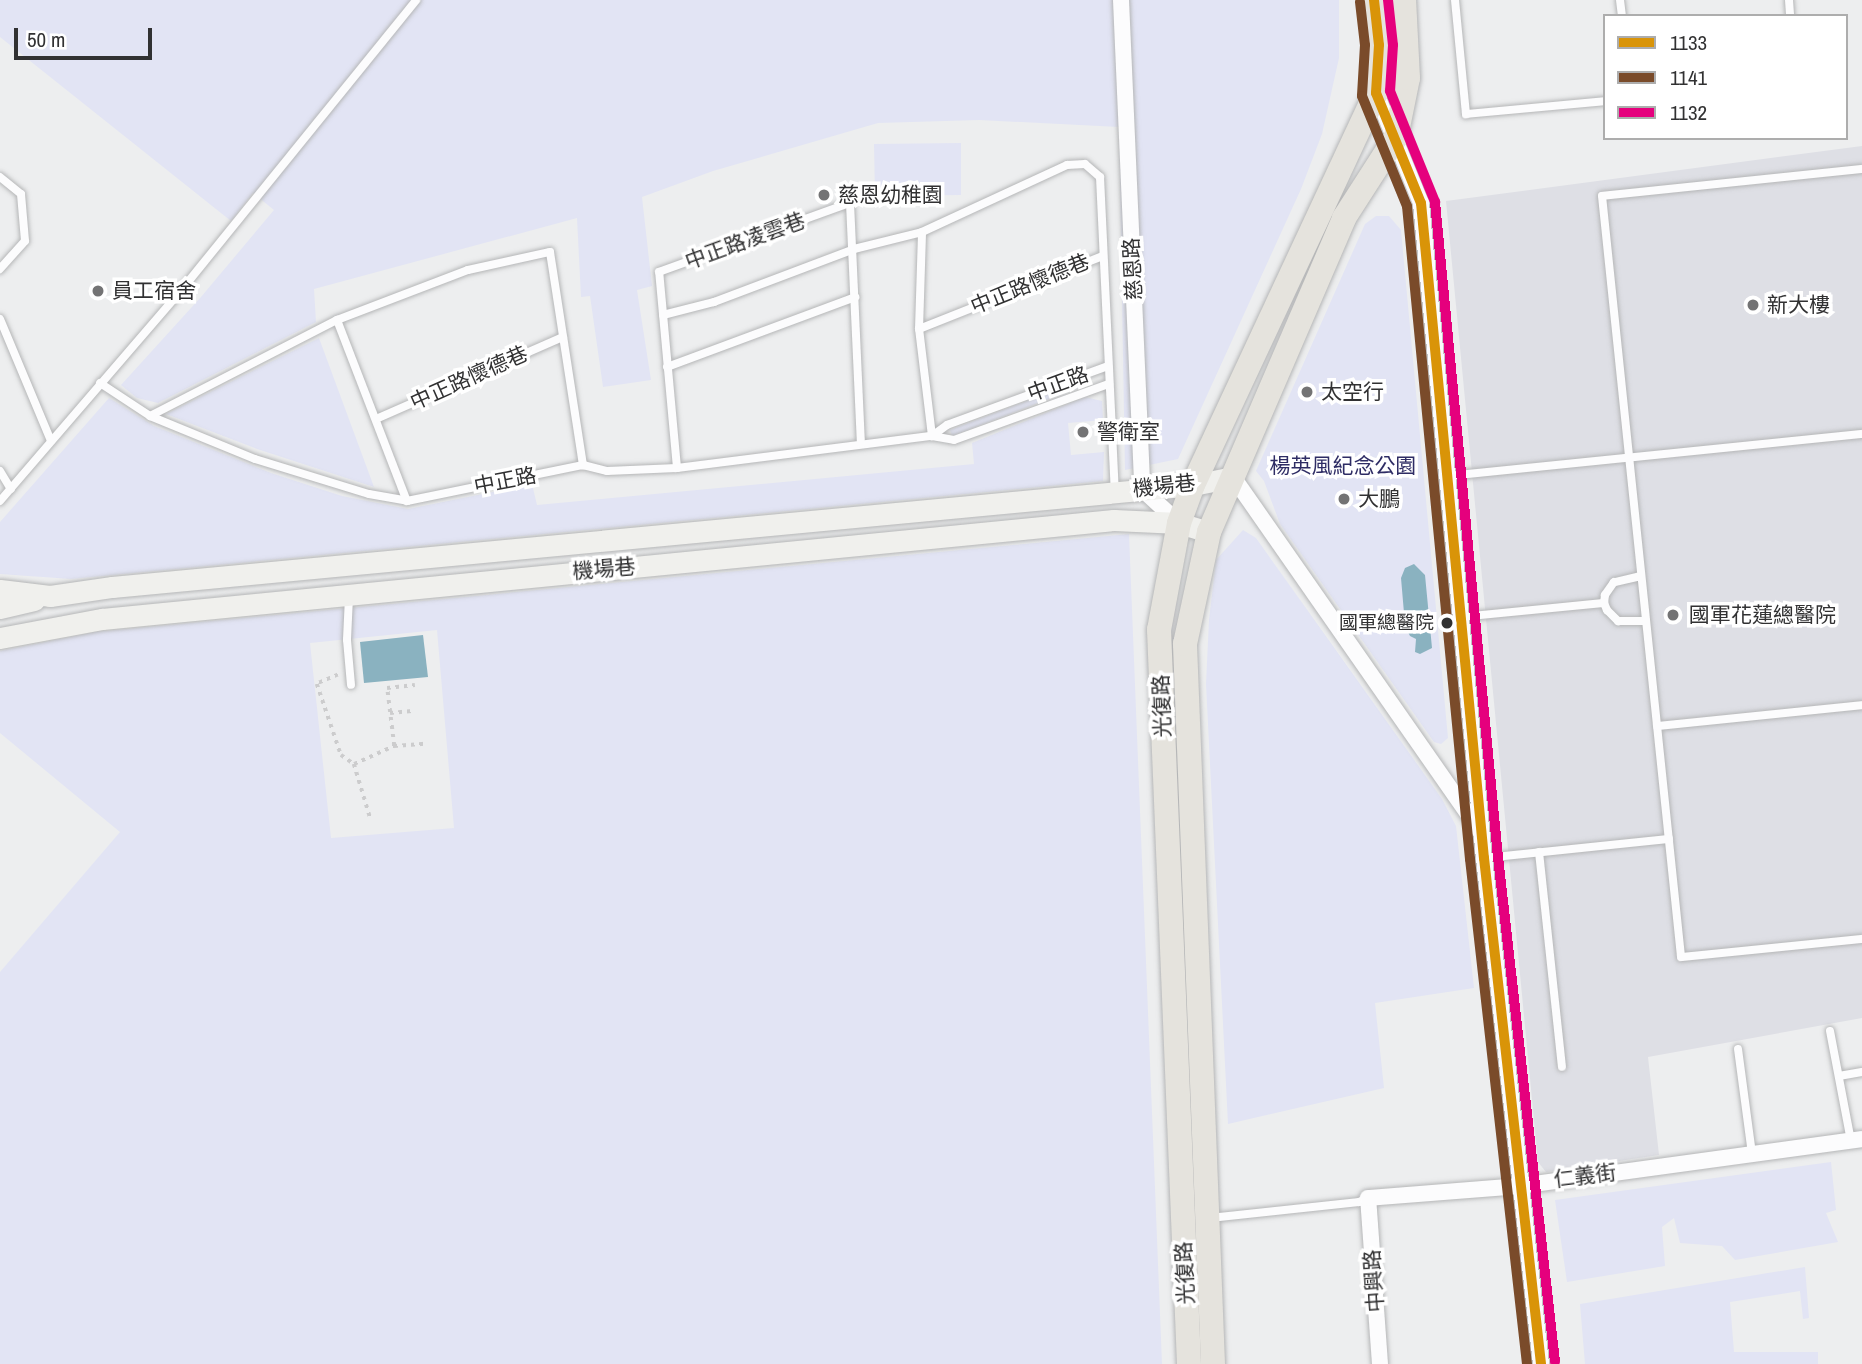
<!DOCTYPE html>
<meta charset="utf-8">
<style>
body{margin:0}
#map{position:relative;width:1862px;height:1364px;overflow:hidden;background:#edeeef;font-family:"Archivo Narrow","Noto Sans TC",sans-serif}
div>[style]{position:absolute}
.built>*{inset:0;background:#dedfe5}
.green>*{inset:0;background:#e2e4f4}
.water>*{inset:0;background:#8ab2c0}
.path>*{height:3.5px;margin-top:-1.75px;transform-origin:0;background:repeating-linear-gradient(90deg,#cccccd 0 3.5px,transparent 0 8.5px)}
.roads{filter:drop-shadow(0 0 2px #b5b6b7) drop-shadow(0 0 2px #b5b6b7)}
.lane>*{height:8px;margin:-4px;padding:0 4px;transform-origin:4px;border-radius:4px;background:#fcfcfd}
.street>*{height:16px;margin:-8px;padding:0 8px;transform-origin:8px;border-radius:8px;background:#fcfcfd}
.secondary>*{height:21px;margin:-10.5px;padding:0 10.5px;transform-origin:10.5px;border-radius:10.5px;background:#f0f0ed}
.primary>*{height:24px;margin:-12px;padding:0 12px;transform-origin:12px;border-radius:12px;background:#e5e3dd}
.bus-1>*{height:10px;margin:-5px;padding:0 5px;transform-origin:5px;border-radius:5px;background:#d99408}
.bus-2>*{height:10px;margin:-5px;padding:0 5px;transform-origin:5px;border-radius:5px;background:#7a4b2a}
.bus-3>*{height:10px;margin:-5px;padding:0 5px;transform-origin:5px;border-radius:5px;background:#e5007d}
.dots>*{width:19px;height:19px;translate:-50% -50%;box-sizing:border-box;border:4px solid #fff;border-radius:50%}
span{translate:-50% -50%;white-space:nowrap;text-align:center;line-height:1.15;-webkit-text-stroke:7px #fff;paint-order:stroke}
.bus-label{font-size:19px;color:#313132}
.right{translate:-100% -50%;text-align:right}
.poi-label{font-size:21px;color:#313132}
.left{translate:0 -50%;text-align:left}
.street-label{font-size:21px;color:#313132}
.park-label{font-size:21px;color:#2e2c64}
.legend{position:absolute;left:1603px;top:14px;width:245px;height:126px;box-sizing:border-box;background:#fff;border:2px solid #adadad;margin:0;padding:9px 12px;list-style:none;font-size:21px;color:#313132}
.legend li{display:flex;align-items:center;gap:14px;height:35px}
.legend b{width:35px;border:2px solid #adadad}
.scale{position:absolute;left:14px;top:28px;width:138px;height:32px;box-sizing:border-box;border:4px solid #313132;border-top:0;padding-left:9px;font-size:21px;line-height:24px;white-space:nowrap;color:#313132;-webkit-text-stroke:5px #fff;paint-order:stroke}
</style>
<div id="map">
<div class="built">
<div style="clip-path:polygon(1862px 146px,1862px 1018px,1648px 1057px,1659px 1155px,1546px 1172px,1538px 1162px,1446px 201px)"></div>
</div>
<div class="green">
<div style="clip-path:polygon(0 0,1339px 0,1339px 58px,1322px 134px,1301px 189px,1178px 459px,1125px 470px,1119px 127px,979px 120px,878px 123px,713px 171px,642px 197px,652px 286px,637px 290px,651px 380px,603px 387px,590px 296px,581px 297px,577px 218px,314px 289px,316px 322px,158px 403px,137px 398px,121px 385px,201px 297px,274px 210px,253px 193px,231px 221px,0 37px)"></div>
<div style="clip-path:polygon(961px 143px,961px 195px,875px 196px,874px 144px)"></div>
<div style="clip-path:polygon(1376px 216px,1389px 216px,1401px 230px,1448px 738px,1441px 744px,1434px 742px,1280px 524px,1264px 481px,1256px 471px,1365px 224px)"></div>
<div style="clip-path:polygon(319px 338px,374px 487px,257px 449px,166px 414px)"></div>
<div style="clip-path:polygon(1085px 379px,1088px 384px,952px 436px,950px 430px)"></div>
<div style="clip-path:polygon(1085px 397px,1102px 401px,1103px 420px,1068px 423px,1071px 455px,1104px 452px,1103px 481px,71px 579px,0 574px,0 522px,109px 398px,154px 426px,271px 473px,342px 496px,408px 509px,532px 484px,537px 505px,974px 464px,972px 443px)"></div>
<div style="clip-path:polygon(1243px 530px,1256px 538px,1442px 799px,1456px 826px,1474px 988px,1375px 1003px,1384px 1088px,1228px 1124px,1206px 684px,1209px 620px,1216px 560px)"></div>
<div style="clip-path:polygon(evenodd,1129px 534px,1162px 1364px,0 1364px,0 972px,120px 832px,0 733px,0 651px,95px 632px,1129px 534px,437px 630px,454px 828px,331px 838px,310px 643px,437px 630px)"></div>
<div style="clip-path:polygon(1831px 1162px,1836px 1210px,1826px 1213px,1838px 1242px,1735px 1260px,1722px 1246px,1680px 1243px,1674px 1218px,1662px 1227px,1665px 1266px,1567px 1282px,1555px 1200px)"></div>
<div style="clip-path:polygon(1805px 1267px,1809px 1318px,1803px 1319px,1800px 1291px,1730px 1302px,1734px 1352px,1818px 1352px,1818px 1364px,1585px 1364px,1580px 1304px)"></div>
</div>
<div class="water">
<div style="clip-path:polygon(1414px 564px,1425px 575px,1432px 648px,1420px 654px,1415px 652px,1416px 639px,1410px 636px,1406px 628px,1410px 620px,1409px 613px,1404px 613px,1401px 578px,1405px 568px)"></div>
<div style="clip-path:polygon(423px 635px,428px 677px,364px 683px,360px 642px)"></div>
</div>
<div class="path">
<div style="left:338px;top:675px;width:23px;rotate:157deg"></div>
<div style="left:317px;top:684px;width:75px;rotate:71.3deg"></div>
<div style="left:341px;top:755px;width:16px;rotate:35deg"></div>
<div style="left:354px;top:764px;width:44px;rotate:-24.2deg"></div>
<div style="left:394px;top:746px;width:31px;rotate:-4deg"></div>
<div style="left:390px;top:713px;width:22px;rotate:-5deg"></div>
<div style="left:394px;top:746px;width:58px;rotate:-96.9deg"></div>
<div style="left:387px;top:688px;width:28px;rotate:-6deg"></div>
<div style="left:354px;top:764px;width:55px;rotate:73.2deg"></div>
</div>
<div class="roads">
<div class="lane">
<div style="left:1455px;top:0;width:115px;rotate:84.5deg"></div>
<div style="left:1466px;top:114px;width:140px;rotate:-5.3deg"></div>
<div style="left:1620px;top:0;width:16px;rotate:83deg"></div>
<div style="left:1789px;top:0;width:16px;rotate:86deg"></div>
<div style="left:1862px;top:169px;width:261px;rotate:174.1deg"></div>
<div style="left:1602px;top:196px;width:765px;rotate:84.07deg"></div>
<div style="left:1681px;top:957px;width:182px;rotate:-5.7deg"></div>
<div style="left:0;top:177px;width:27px;rotate:39deg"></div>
<div style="left:21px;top:194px;width:47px;rotate:85.1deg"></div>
<div style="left:25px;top:241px;width:38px;rotate:132deg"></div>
<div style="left:663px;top:315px;width:53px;rotate:-14.3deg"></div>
<div style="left:714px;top:302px;width:150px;rotate:-20.7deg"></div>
<div style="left:854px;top:249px;width:70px;rotate:-14deg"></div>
<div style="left:922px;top:232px;width:160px;rotate:-24.8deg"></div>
<div style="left:1067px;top:165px;width:18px;rotate:-3deg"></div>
<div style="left:1085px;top:164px;width:20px;rotate:41deg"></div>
<div style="left:1100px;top:177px;width:314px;rotate:87.3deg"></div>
<div style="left:0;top:319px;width:132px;rotate:67.3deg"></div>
<div style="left:337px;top:320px;width:194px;rotate:68.9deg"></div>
<div style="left:919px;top:329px;width:197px;rotate:-21.7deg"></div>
<div style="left:1108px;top:366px;width:171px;rotate:159.9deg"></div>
<div style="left:947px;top:425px;width:19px;rotate:144deg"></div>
<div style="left:932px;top:436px;width:22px;rotate:10deg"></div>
<div style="left:954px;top:440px;width:165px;rotate:-19.9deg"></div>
<div style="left:667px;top:367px;width:201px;rotate:-20.4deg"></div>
<div style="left:100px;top:383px;width:60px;rotate:33.4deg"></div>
<div style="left:150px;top:416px;width:113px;rotate:22.3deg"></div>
<div style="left:255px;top:459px;width:119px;rotate:17.1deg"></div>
<div style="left:369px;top:494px;width:39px;rotate:10deg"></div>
<div style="left:407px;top:501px;width:180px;rotate:-11.6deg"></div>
<div style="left:583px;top:465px;width:25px;rotate:14deg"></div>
<div style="left:607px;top:471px;width:70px;rotate:-2.5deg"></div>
<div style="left:677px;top:468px;width:257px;rotate:-7.2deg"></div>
<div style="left:932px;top:436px;width:108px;rotate:-96.9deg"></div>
<div style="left:919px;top:329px;width:97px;rotate:-88.2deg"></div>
<div style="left:150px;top:416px;width:210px;rotate:-27.2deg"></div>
<div style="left:337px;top:320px;width:140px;rotate:-20.9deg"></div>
<div style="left:468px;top:270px;width:84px;rotate:-12.4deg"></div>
<div style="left:550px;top:252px;width:216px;rotate:81.2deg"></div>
<div style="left:376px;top:419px;width:204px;rotate:-23.7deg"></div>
<div style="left:677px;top:468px;width:197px;rotate:-95.2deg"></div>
<div style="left:659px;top:272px;width:203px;rotate:-19.9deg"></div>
<div style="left:850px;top:203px;width:241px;rotate:87.4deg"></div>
<div style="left:0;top:471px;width:21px;rotate:59deg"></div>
<div style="left:1447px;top:476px;width:417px;rotate:-5.8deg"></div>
<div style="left:0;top:501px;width:274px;rotate:-49.3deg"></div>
<div style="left:179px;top:293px;width:377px;rotate:-51deg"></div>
<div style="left:1641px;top:576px;width:28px;rotate:167deg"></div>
<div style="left:1614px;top:582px;width:16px;rotate:125deg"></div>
<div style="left:1605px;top:595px;width:8px;rotate:97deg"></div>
<div style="left:1604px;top:603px;width:8px;rotate:67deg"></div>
<div style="left:1607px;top:610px;width:16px;rotate:45deg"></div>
<div style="left:1618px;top:621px;width:28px"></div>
<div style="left:349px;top:597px;width:43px;rotate:92.7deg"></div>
<div style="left:347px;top:640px;width:45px;rotate:84.9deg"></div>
<div style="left:1461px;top:617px;width:144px;rotate:-5.6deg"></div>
<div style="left:1657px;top:726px;width:206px;rotate:-5.8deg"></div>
<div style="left:1539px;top:852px;width:216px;rotate:83.9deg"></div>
<div style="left:1484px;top:858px;width:186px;rotate:-5.9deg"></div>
<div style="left:1830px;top:1031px;width:112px;rotate:79.2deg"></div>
<div style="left:1738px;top:1049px;width:106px;rotate:82.4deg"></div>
<div style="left:1839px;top:1076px;width:23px;rotate:-10deg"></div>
<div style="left:1210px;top:1218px;width:150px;rotate:-6.1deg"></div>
<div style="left:1359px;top:1202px;width:9px;rotate:-27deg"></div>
</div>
<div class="street">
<div style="left:1121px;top:0;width:489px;rotate:87.5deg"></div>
<div style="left:1142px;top:489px;width:50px;rotate:42.6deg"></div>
<div style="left:1376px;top:93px;width:119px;rotate:67.8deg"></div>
<div style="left:1421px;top:203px;width:658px;rotate:84.51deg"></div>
<div style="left:1484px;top:858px;width:509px;rotate:83.57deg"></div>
<div style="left:1233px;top:477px;width:432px;rotate:55.1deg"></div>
<div style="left:1380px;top:1364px;width:166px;rotate:-94.1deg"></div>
<div style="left:1368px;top:1198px;width:151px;rotate:-4.5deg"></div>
<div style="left:1519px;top:1186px;width:346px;rotate:-7.8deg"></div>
</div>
<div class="secondary">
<div style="left:0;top:590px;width:50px;rotate:6.8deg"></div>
<div style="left:50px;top:596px;width:63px;rotate:-8.3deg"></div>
<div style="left:112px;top:587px;width:1086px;rotate:-5.39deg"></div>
<div style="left:1193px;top:485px;width:41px;rotate:-11.3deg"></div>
<div style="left:0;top:608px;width:35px;rotate:-13deg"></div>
<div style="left:0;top:638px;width:104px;rotate:-10.6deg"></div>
<div style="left:102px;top:619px;width:1017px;rotate:-5.59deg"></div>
<div style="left:1114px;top:520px;width:65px;rotate:2.6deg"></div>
<div style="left:1179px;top:523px;width:31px;rotate:17deg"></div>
</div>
<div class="primary">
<div style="left:1189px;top:1364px;width:735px;rotate:-92.34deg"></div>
<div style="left:1159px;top:630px;width:109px;rotate:-79.4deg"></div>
<div style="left:1179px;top:523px;width:40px;rotate:-69.8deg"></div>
<div style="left:1193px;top:485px;width:433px;rotate:-65deg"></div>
<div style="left:1376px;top:93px;width:48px;rotate:-86.4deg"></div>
<div style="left:1379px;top:45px;width:45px;rotate:-96.3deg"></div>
<div style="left:1213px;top:1364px;width:721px;rotate:-92.23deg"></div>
<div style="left:1185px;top:644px;width:115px;rotate:-77.9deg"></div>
<div style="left:1209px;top:532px;width:342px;rotate:-66.7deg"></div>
<div style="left:1344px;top:218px;width:96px;rotate:-57.3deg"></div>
<div style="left:1396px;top:137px;width:60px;rotate:-78.5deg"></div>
<div style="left:1408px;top:78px;width:78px;rotate:-92.9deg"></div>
</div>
</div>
<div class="bus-1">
<div style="left:1374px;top:0;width:45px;rotate:83.7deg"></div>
<div style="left:1379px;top:45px;width:48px;rotate:93.6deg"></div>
<div style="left:1376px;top:93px;width:119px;rotate:67.8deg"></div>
<div style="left:1421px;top:203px;width:658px;rotate:84.51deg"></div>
<div style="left:1484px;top:858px;width:509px;rotate:83.57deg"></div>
</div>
<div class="bus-2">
<div style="left:1360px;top:2px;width:43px;rotate:83.4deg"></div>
<div style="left:1365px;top:45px;width:51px;rotate:93.4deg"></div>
<div style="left:1362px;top:96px;width:119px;rotate:67.8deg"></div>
<div style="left:1407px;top:206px;width:656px;rotate:84.49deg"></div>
<div style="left:1470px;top:859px;width:508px;rotate:83.56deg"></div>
</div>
<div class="bus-3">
<div style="left:1388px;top:0;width:45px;rotate:83.7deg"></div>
<div style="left:1393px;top:45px;width:46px;rotate:93.7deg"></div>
<div style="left:1390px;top:91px;width:120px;rotate:67.9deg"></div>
<div style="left:1435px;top:202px;width:658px;rotate:84.51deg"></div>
<div style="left:1498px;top:857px;width:508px;rotate:83.56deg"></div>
</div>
<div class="dots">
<div style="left:824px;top:195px;background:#737374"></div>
<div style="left:98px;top:291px;background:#737374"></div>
<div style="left:1753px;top:305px;background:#737374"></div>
<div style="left:1307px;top:392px;background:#737374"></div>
<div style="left:1083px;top:432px;background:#737374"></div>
<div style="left:1344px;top:499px;background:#737374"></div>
<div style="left:1673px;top:615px;background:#737374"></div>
<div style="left:1447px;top:623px;background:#313132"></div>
</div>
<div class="bus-label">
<span class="right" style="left:1434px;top:623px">國軍總醫院</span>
</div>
<div class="poi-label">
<span class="left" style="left:838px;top:195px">慈恩幼稚園</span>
<span class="left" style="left:112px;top:291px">員工宿舍</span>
<span class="left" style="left:1767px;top:305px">新大樓</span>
<span class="left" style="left:1321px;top:392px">太空行</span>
<span class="left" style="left:1097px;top:432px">警衛室</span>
<span class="left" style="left:1358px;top:499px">大鵬</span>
<span class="left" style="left:1689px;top:615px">國軍花蓮總醫院</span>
</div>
<div class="street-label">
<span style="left:745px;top:241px;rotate:-20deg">中正路凌雲巷</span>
<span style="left:1133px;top:269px;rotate:-93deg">慈恩路</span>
<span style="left:1030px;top:284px;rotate:-22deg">中正路懷德巷</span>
<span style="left:469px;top:378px;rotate:-24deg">中正路懷德巷</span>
<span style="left:1058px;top:384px;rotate:-20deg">中正路</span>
<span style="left:505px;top:481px;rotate:-11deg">中正路</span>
<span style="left:1164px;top:486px;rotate:-6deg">機場巷</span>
<span style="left:604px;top:569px;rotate:-5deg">機場巷</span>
<span style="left:1162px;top:706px;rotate:-92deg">光復路</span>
<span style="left:1585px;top:1176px;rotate:-7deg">仁義街</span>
<span style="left:1185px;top:1273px;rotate:-93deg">光復路</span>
<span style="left:1374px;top:1281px;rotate:-94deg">中興路</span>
</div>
<div class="park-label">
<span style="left:1343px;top:466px">楊英風紀念公園</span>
</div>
<ul class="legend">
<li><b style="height:9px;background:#d99408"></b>1133</li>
<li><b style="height:9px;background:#7a4b2a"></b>1141</li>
<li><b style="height:9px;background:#e5007d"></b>1132</li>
</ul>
<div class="scale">50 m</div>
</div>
